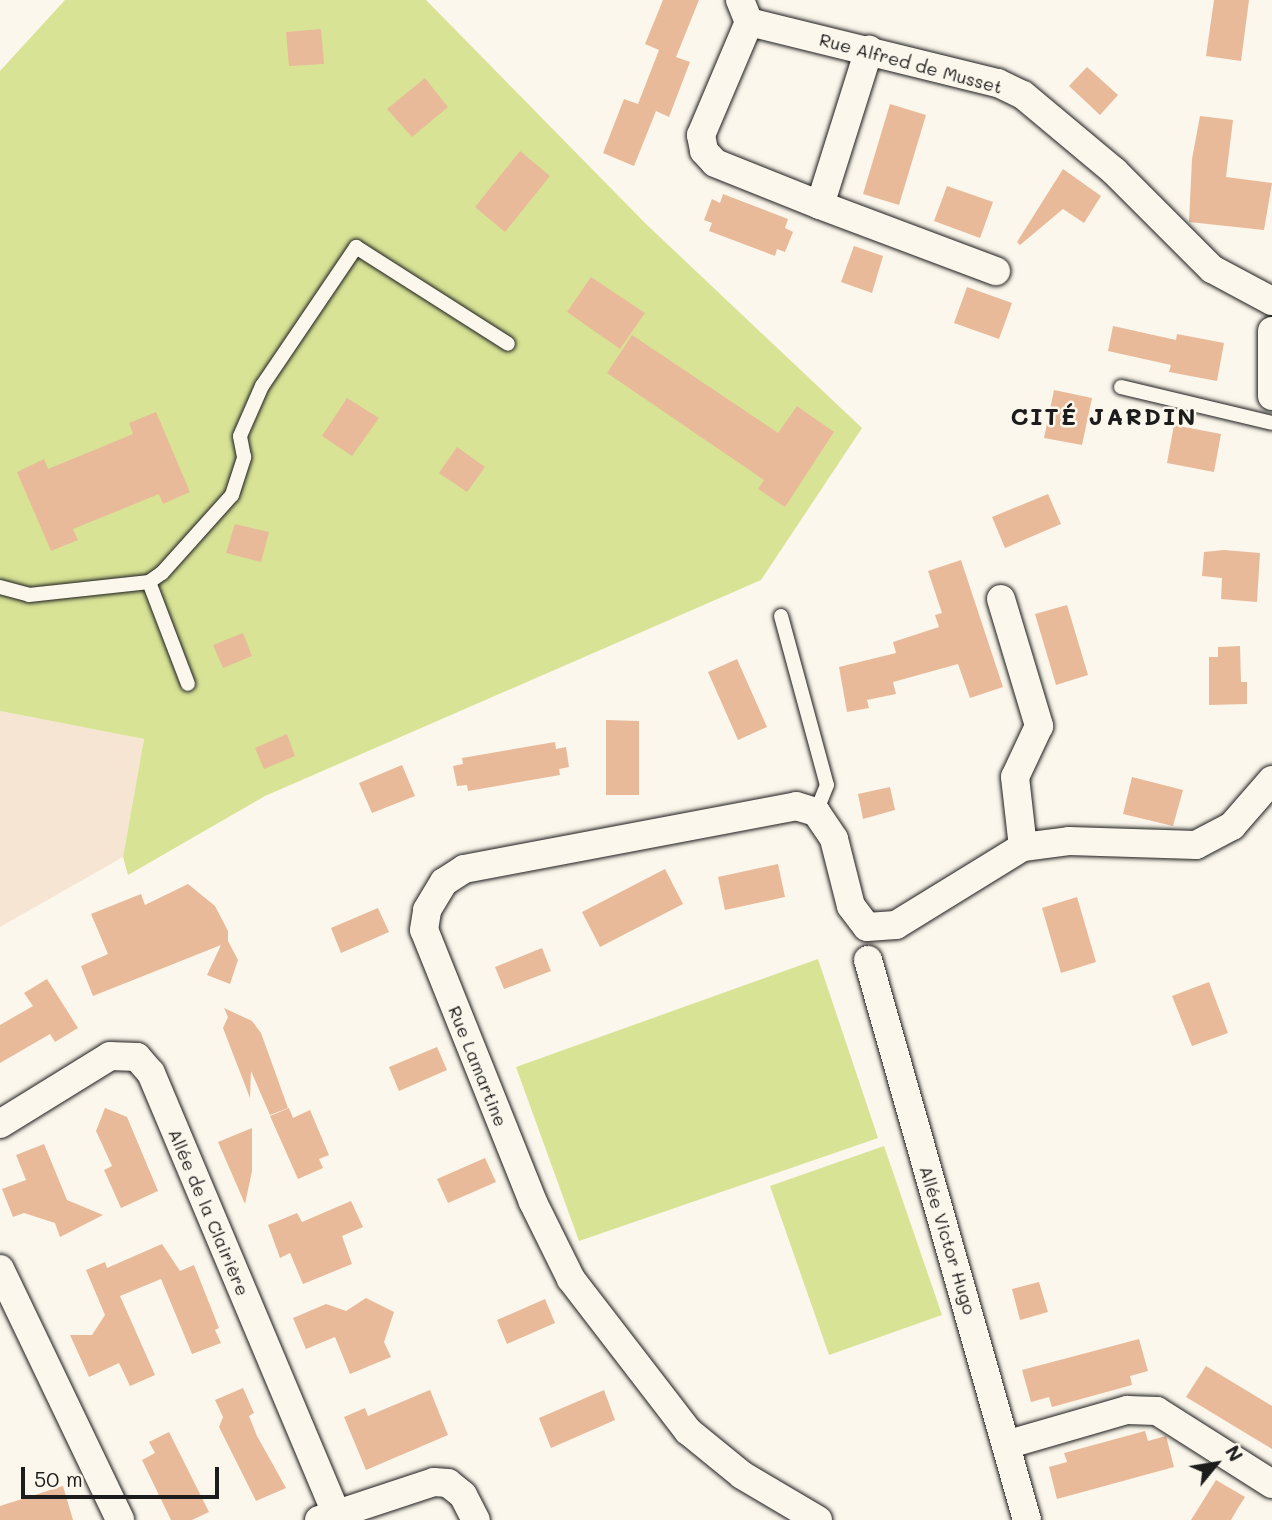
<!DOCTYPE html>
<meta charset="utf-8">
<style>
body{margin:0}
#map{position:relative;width:1272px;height:1520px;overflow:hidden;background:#fbf7ec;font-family:Mali,sans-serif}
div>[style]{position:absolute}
.built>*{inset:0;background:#f6e5d3}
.green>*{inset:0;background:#d8e396}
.building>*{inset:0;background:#e9ba99}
.roads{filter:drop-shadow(0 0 2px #1c1c1c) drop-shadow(0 0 2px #1c1c1c)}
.service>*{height:14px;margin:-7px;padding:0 7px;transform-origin:7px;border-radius:7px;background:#fbf7ec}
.minor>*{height:28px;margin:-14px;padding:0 14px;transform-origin:14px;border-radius:14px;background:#fbf7ec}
span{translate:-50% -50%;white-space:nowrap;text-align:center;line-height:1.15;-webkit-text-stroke:5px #fbf7ec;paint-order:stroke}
.street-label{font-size:18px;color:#1c1c1c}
.district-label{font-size:24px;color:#1c1c1c;font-weight:700;letter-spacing:2px}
.north{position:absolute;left:1181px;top:1429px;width:70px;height:70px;-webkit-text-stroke:5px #fbf7ec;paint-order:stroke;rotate:60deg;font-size:19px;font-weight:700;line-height:28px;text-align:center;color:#1c1c1c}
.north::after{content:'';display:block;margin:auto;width:24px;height:32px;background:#1c1c1c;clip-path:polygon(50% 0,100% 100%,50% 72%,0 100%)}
.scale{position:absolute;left:21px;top:1467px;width:198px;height:32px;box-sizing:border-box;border:4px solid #1c1c1c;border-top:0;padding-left:9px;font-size:21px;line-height:24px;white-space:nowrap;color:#1c1c1c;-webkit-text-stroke:5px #fbf7ec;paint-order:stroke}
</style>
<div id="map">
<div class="built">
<div style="clip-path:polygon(0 711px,144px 739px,123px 857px,0 927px)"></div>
</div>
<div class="green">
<div style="clip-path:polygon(65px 0,426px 0,646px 224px,862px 428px,761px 580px,265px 796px,128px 875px,123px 857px,144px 739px,0 711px,0 71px)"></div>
<div style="clip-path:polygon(818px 959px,878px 1138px,579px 1241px,516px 1067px)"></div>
<div style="clip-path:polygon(884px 1146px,942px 1315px,829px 1355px,770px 1186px)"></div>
</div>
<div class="building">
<div style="clip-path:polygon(663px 0,699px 0,676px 57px,690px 62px,669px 117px,656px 111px,634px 166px,603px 153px,624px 99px,638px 104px,659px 50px,645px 44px)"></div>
<div style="clip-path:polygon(1214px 0,1249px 0,1241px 61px,1206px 56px)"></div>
<div style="clip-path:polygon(321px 29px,324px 64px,289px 66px,286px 32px)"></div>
<div style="clip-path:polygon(1087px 67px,1118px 95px,1100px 115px,1069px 86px)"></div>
<div style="clip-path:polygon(425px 78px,448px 107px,412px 137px,387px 109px)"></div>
<div style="clip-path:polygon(890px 104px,926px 115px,899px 205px,863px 194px)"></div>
<div style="clip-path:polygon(1200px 116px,1233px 120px,1226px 177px,1272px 183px,1264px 230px,1189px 222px,1192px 159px)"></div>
<div style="clip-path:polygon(520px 151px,550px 176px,505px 232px,475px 207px)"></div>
<div style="clip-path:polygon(1063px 169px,1101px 196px,1084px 223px,1063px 209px,1020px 245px,1017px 242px)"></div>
<div style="clip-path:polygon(947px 186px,993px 202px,980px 238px,934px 221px)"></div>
<div style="clip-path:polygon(723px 194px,788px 219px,785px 228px,793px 232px,785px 252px,777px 249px,775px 256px,709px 231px,712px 223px,704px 220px,712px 199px,720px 203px)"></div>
<div style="clip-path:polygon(854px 246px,883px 256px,872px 293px,841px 282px)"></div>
<div style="clip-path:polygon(591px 277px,645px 313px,620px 349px,567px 312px)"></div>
<div style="clip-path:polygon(967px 287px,1012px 303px,999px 339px,954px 323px)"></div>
<div style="clip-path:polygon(1113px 326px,1176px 340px,1177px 334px,1224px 343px,1217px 381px,1169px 372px,1171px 365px,1108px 351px)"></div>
<div style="clip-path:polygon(632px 335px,778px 433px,797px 406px,834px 432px,785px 507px,758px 489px,764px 480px,607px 373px)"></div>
<div style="clip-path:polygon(1054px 390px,1092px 398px,1082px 445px,1044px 438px)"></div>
<div style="clip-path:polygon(347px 398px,379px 418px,352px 456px,322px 436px)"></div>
<div style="clip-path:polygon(156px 412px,190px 492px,163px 504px,159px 494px,73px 529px,78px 540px,51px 551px,17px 472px,44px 459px,48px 469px,133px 434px,129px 423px)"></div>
<div style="clip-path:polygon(1174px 425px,1221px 434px,1214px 472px,1167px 463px)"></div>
<div style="clip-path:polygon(457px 447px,485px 467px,467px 492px,439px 473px)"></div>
<div style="clip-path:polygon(1048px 494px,1061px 524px,1005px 548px,992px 517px)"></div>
<div style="clip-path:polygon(235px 524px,269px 532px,261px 562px,226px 553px)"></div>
<div style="clip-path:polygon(1224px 550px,1260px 553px,1257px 602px,1221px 599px,1222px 578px,1202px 576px,1204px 552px)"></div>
<div style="clip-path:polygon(961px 560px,1003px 687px,970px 698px,958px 664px,893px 682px,896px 694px,867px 700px,869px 708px,847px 712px,839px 667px,896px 653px,893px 642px,939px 627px,935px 615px,942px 613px,928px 571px)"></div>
<div style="clip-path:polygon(1067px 605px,1088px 675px,1056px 685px,1035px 614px)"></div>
<div style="clip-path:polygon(243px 633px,252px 656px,223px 668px,213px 645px)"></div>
<div style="clip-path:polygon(1240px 646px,1241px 682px,1247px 682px,1247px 704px,1209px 705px,1209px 657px,1218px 657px,1218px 647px)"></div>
<div style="clip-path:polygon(737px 659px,767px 727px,738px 740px,708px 672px)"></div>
<div style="clip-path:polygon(606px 720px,639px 721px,639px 795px,606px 795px)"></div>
<div style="clip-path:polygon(287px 734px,295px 756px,264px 769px,255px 748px)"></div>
<div style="clip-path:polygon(555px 742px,556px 749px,566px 747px,569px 767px,559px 769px,560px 775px,468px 791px,467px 785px,457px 786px,453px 766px,463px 764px,462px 758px)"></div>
<div style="clip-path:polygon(402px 765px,415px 796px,372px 813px,359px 783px)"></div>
<div style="clip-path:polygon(1132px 777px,1183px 790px,1173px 826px,1123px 814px)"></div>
<div style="clip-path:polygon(890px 787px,895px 810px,863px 819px,858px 794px)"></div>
<div style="clip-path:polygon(778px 864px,785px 897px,725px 910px,718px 877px)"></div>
<div style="clip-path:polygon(665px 869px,683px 904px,600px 947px,582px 912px)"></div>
<div style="clip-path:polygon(188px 884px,215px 906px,228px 931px,228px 941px,238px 960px,230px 984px,207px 975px,221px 945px,93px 996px,81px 966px,108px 954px,91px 914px,141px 894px,145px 905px)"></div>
<div style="clip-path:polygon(1077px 897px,1096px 962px,1061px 973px,1042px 908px)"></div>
<div style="clip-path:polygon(378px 908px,389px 932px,341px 953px,331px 928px)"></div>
<div style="clip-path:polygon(542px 948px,551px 971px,504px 989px,495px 967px)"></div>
<div style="clip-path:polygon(47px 979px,78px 1028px,55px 1042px,50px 1034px,0 1063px,0 1025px,33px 1006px,24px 993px)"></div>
<div style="clip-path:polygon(1209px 982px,1228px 1033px,1192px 1046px,1172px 996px)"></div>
<div style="clip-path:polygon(224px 1008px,252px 1021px,261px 1033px,288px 1108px,270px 1115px,251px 1071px,250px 1098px,223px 1028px,228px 1017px)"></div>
<div style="clip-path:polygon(437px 1047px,447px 1070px,399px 1091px,389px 1067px)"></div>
<div style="clip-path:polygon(105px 1108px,127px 1117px,158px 1191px,121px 1208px,104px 1170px,112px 1166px,96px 1131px)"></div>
<div style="clip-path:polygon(289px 1108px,293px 1118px,310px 1110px,329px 1155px,319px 1159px,323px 1168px,298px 1179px,270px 1116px)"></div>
<div style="clip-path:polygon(252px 1128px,252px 1171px,245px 1204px,218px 1142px)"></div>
<div style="clip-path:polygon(44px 1144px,67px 1200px,103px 1215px,60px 1237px,55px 1223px,24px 1213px,13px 1217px,2px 1189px,26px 1180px,16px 1155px)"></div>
<div style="clip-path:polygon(485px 1158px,496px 1182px,448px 1203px,437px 1179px)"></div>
<div style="clip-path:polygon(351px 1201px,363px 1227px,342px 1236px,352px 1264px,303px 1284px,290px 1253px,280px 1258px,268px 1225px,297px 1213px,302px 1222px)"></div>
<div style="clip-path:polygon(162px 1244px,180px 1271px,194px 1265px,219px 1328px,215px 1330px,221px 1343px,192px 1354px,161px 1279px,120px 1296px,155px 1375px,130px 1386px,119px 1363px,89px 1377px,70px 1335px,92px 1335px,105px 1315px,86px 1270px,105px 1262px,107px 1268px)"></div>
<div style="clip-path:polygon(1039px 1282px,1048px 1312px,1020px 1320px,1012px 1289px)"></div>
<div style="clip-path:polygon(366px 1298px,394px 1312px,384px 1342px,391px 1357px,350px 1374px,335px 1337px,306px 1349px,293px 1318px,326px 1304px,346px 1311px)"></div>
<div style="clip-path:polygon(545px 1299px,555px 1323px,507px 1344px,497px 1320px)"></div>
<div style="clip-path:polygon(1139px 1339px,1148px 1371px,1130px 1376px,1132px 1385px,1052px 1407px,1049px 1397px,1031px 1402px,1022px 1370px)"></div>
<div style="clip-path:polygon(1206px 1366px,1272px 1406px,1272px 1449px,1186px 1397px)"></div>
<div style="clip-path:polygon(243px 1388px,254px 1413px,249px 1416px,257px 1436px,286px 1488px,256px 1501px,219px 1427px,223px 1417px,215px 1400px)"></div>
<div style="clip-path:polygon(430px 1390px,448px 1435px,366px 1470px,344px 1417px,365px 1408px,368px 1416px)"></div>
<div style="clip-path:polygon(604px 1390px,615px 1420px,551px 1448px,539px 1418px)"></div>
<div style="clip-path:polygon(1145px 1431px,1148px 1441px,1166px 1436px,1174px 1467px,1057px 1499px,1049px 1467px,1067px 1462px,1064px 1453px)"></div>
<div style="clip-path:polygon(169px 1432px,209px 1512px,192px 1520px,171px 1520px,142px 1460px,155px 1453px,149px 1442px)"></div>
<div style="clip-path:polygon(1216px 1480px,1245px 1497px,1238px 1508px,1231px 1520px,1191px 1520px)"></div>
<div style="clip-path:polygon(63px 1486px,73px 1520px,0 1520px,0 1506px)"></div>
</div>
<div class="roads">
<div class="service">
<div style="left:1121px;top:387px;width:155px;rotate:13.4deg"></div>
<div style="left:149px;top:582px;width:109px;rotate:69.1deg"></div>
<div style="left:0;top:587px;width:30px;rotate:15deg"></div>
<div style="left:29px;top:595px;width:121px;rotate:-6.2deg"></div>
<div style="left:149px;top:582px;width:16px;rotate:-35deg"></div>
<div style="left:162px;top:573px;width:105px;rotate:-48.1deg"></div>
<div style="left:232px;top:495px;width:40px;rotate:-72deg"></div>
<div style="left:244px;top:457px;width:21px;rotate:-101deg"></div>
<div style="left:240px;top:436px;width:55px;rotate:-66.3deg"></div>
<div style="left:262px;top:386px;width:168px;rotate:-55.9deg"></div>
<div style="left:356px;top:247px;width:180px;rotate:32.5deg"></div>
<div style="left:781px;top:616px;width:175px;rotate:74.8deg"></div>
<div style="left:827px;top:785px;width:29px;rotate:112deg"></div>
</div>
<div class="minor">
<div style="left:740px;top:0;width:24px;rotate:68deg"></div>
<div style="left:749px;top:22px;width:256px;rotate:13.8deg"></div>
<div style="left:998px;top:83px;width:28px;rotate:26deg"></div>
<div style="left:1023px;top:95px;width:119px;rotate:39.9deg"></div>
<div style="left:1114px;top:171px;width:139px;rotate:45deg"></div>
<div style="left:1212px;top:269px;width:68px;rotate:28.1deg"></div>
<div style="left:749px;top:22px;width:123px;rotate:113deg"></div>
<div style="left:701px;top:135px;width:16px;rotate:79deg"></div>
<div style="left:704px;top:151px;width:16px;rotate:47deg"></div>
<div style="left:715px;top:163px;width:113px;rotate:21.8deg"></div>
<div style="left:820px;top:205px;width:163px;rotate:-72.5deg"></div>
<div style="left:820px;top:205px;width:188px;rotate:20.6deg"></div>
<div style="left:1272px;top:331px;width:65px;rotate:90deg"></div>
<div style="left:1001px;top:599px;width:133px;rotate:73.3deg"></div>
<div style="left:1039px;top:726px;width:56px;rotate:115.2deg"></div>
<div style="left:1015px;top:777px;width:70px;rotate:83.5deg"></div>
<div style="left:868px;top:960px;width:582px;rotate:74.15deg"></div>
<div style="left:0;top:1124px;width:129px;rotate:-31.7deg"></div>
<div style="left:110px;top:1056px;width:27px;rotate:2deg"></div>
<div style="left:137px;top:1057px;width:21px;rotate:49deg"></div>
<div style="left:151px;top:1073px;width:478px;rotate:67.2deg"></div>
<div style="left:0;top:1269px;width:278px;rotate:64.4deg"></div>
<div style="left:1009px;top:1444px;width:123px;rotate:-16.1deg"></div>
<div style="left:1127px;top:1410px;width:30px;rotate:2deg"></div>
<div style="left:1157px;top:1411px;width:136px;rotate:32.4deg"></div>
<div style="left:319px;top:1520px;width:121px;rotate:-18.3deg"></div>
<div style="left:434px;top:1482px;width:14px;rotate:4deg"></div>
<div style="left:448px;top:1483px;width:19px;rotate:39deg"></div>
<div style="left:463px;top:1495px;width:28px;rotate:63deg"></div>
<div style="left:818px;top:1520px;width:88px;rotate:-149.4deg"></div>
<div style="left:742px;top:1475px;width:70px;rotate:-140.8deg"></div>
<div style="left:688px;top:1431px;width:192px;rotate:-127.6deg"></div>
<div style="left:571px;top:1279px;width:86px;rotate:-116.3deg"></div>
<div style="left:533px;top:1202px;width:293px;rotate:-111.8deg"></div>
<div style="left:424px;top:930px;width:20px;rotate:-81deg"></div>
<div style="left:427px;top:910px;width:33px;rotate:-59deg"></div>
<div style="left:444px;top:882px;width:24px;rotate:-33deg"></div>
<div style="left:464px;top:869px;width:338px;rotate:-10.7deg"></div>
<div style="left:796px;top:806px;width:21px;rotate:17deg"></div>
<div style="left:816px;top:812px;width:32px;rotate:56deg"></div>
<div style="left:834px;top:839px;width:69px;rotate:75.8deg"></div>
<div style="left:851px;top:906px;width:26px;rotate:53deg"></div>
<div style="left:867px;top:927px;width:29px;rotate:-4deg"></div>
<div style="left:896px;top:925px;width:149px;rotate:-31.6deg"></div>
<div style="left:1023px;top:847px;width:46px;rotate:-7.4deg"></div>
<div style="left:1069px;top:841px;width:127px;rotate:1.8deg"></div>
<div style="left:1196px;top:845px;width:41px;rotate:-27.8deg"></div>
<div style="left:1232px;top:826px;width:61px;rotate:-49deg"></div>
</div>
</div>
<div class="street-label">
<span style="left:911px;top:63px;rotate:15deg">Rue Alfred de Musset</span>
<span style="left:478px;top:1066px;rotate:68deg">Rue Lamartine</span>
<span style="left:209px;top:1212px;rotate:67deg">Allée de la Clairière</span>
<span style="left:948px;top:1240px;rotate:73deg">Allée Victor Hugo</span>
</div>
<div class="district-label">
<span style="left:1104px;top:416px">CITÉ JARDIN</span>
</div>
<div class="north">N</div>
<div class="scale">50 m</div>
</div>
